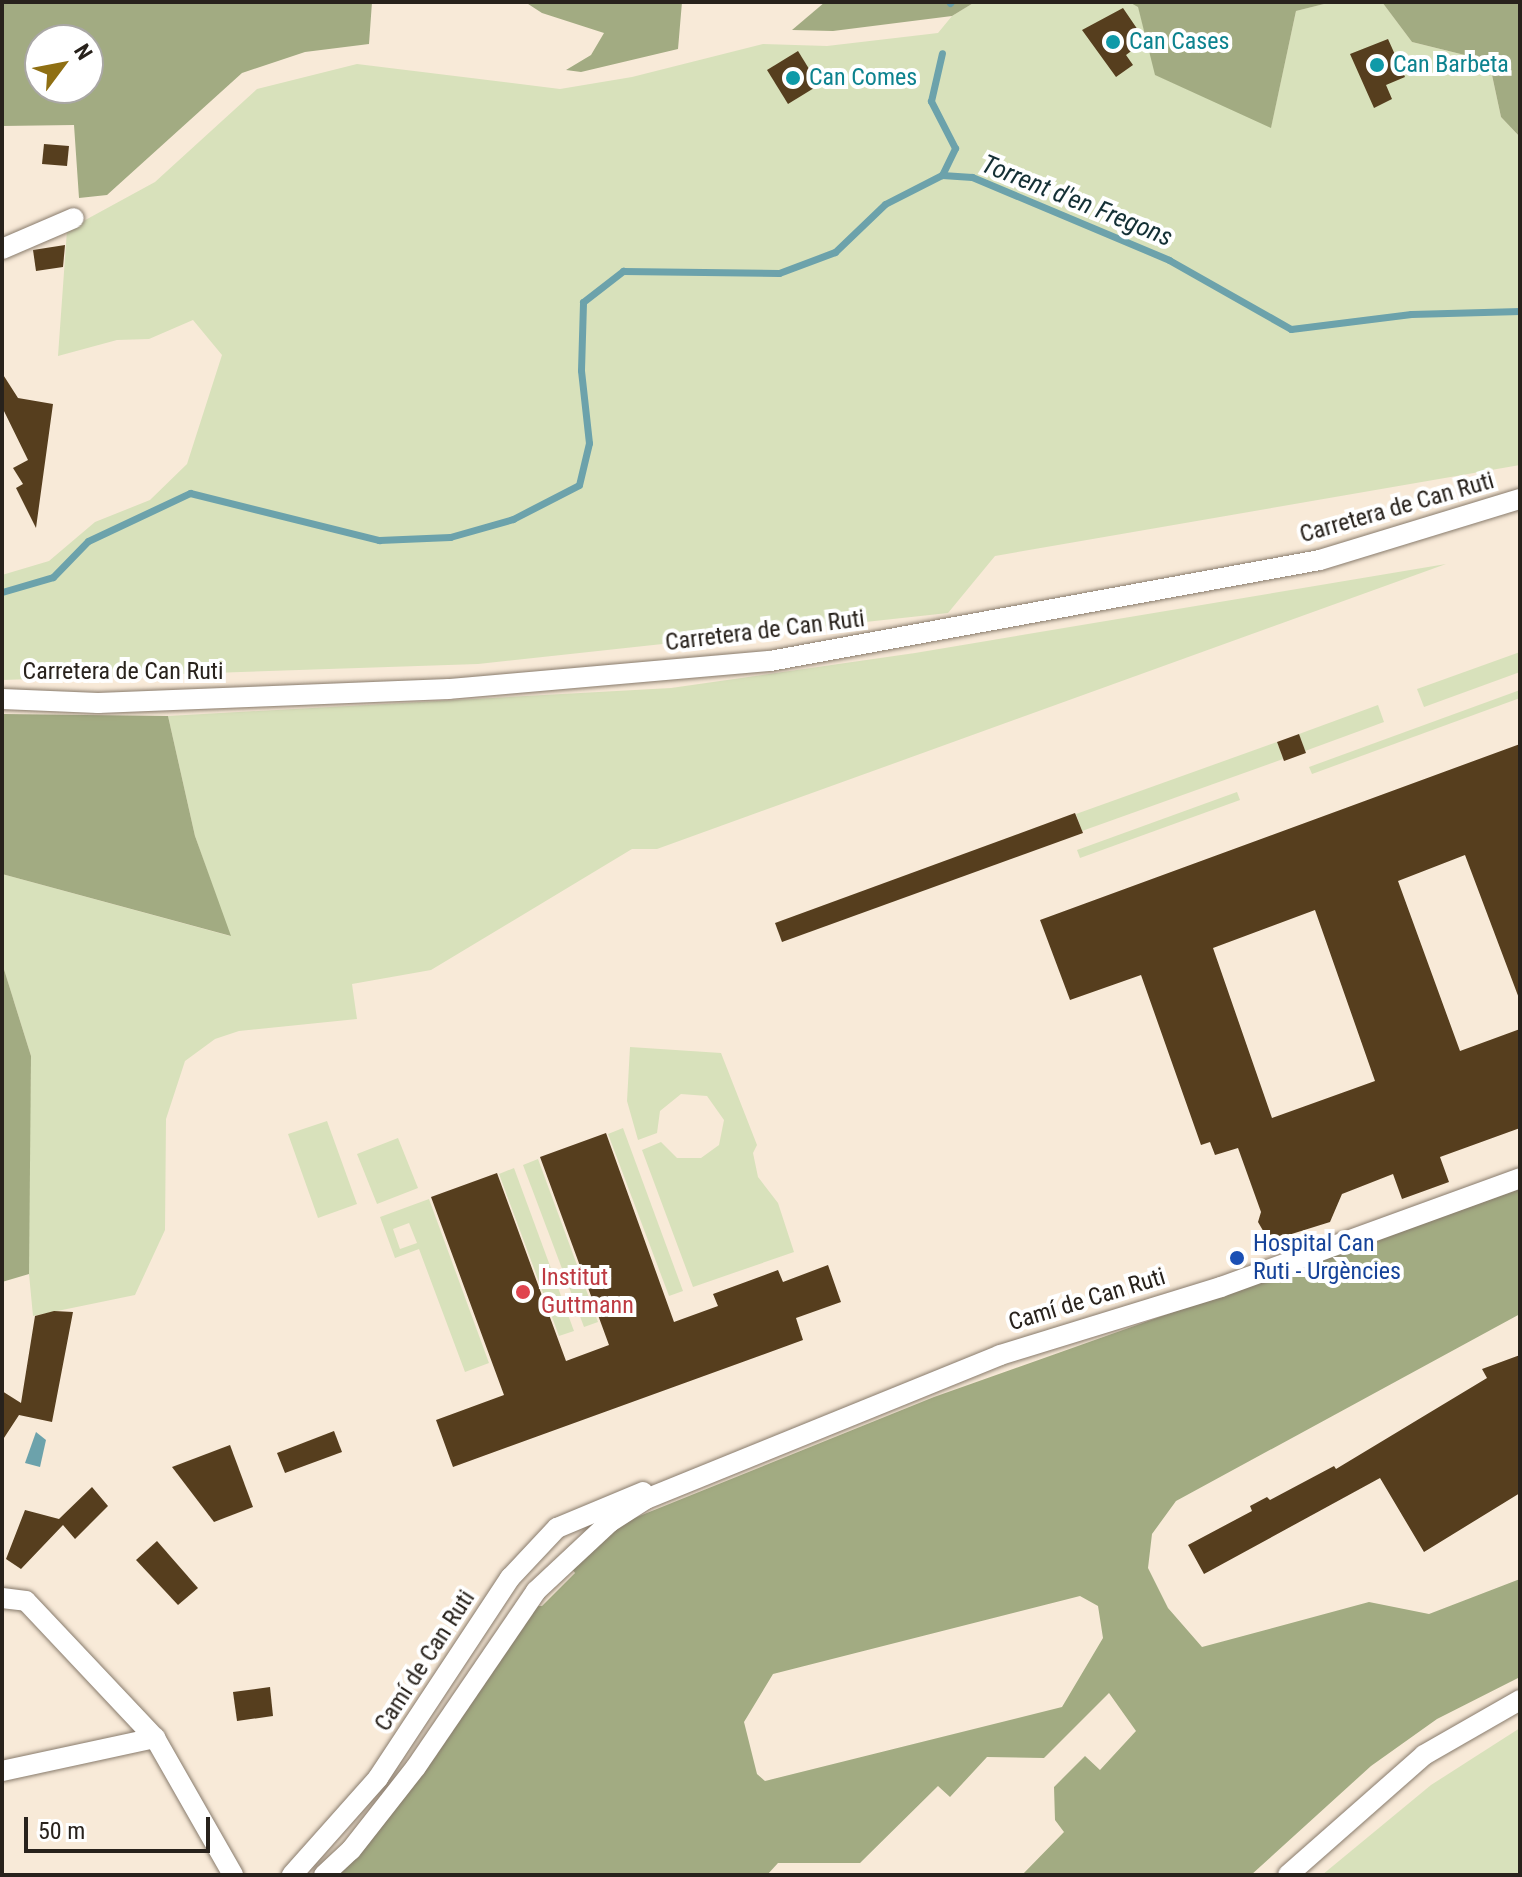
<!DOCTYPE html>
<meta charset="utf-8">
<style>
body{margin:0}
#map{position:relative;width:1522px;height:1877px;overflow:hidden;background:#f8ead8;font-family:"Roboto Condensed",sans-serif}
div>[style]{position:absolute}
.green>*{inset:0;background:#d8e1bb}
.forest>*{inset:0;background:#a2ab82}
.water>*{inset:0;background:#6ca2ab}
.stream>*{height:7px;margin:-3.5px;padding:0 3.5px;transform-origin:3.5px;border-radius:3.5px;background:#6ca2ab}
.building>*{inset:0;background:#563e1e}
.roads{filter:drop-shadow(0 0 2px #887b6c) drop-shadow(0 0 2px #887b6c)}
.street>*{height:20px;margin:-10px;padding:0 10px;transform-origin:10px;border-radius:10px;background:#fff}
.dots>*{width:22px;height:22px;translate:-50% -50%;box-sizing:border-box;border:4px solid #fff;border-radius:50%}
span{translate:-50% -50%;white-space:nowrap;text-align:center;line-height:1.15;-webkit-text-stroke:8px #fff;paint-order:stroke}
.culture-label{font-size:24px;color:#0d838f}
.left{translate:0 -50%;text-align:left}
.street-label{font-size:24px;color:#28221c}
.transit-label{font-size:24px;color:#164399}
.health-label{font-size:24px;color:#be3a42}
.water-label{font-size:26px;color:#143035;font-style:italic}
.frame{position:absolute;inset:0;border:4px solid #28221c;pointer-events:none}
.north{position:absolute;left:24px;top:24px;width:80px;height:80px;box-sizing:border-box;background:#fff;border:2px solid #a9a7a4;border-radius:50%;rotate:58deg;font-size:22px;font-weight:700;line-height:32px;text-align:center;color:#28221c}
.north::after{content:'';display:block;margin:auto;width:28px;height:36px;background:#8f6f13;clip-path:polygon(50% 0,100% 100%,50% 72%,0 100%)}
.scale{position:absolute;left:24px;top:1817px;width:186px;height:36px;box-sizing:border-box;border:4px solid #28221c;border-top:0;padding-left:10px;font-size:24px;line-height:28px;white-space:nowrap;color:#28221c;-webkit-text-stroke:6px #fff;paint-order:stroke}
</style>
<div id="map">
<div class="green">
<div style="clip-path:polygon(975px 2px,1129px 2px,1138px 6px,1156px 75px,1271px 127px,1296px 11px,1332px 2px,1382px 2px,1412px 42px,1489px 61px,1501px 117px,1520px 137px,1520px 465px,995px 556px,948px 613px,478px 664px,2px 680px,2px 575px,49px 561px,95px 522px,150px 500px,187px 464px,222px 355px,193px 320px,149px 339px,117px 340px,58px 356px,67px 230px,155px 182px,257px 89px,357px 64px,560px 89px,632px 77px,763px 44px,827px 46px,938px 33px,952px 16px)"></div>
<div style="clip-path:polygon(1446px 564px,657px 849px,632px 849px,431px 970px,352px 984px,357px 1019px,239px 1031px,215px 1039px,185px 1061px,166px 1119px,165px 1230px,135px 1295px,33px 1316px,27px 1253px,31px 1056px,2px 963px,2px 874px,230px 936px,195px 836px,168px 716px,671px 688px,915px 653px)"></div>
<div style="clip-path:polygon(1520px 652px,1520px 672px,1424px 707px,1417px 689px)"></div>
<div style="clip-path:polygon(1520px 690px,1520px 698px,1312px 774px,1309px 767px)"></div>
<div style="clip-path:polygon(1378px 705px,1384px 722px,1305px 751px,1299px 734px)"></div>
<div style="clip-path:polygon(1277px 742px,1283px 759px,1082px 831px,1076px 814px)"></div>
<div style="clip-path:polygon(1237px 792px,1240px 800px,1080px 858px,1077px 850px)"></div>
<div style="clip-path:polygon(630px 1047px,721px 1053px,757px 1145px,753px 1153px,758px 1177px,778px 1203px,794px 1252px,693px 1287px,642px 1150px,661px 1142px,677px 1158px,701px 1158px,719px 1145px,724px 1120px,707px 1096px,681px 1094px,660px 1111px,657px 1133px,638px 1140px,627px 1101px)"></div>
<div style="clip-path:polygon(327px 1121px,357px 1204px,318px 1218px,288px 1134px)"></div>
<div style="clip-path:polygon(623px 1128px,683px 1291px,669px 1296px,608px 1134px)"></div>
<div style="clip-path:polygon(398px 1138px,418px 1188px,377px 1204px,357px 1154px)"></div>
<div style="clip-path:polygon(538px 1159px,598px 1322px,584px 1327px,523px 1165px)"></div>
<div style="clip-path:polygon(514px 1168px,574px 1331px,559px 1336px,499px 1174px)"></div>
<div style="clip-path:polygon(evenodd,429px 1199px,489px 1363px,465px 1372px,419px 1249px,395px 1258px,380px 1217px,429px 1199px,409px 1223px,417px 1243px,400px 1249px,393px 1229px,409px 1223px)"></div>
<div style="clip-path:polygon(1520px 1728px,1520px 1875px,1322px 1875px,1431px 1785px)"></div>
</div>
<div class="forest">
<div style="clip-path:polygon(evenodd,2px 2px,372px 2px,369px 44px,305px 52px,242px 73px,107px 195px,79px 198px,74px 125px,2px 126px,2px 2px,88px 40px,88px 88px,40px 88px,40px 40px,88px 40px)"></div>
<div style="clip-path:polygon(525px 2px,682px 2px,678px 49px,581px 72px,566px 70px,591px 55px,604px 33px,542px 13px)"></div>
<div style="clip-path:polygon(825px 2px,975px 2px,952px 16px,833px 31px,792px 30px)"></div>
<div style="clip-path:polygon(1129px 2px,1332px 2px,1296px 11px,1271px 128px,1155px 75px,1138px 7px)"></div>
<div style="clip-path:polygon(1382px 2px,1520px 2px,1520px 137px,1501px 117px,1489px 61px,1412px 42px)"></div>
<div style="clip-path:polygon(2px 714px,168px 716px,195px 836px,231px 936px,2px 874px)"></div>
<div style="clip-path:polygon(2px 963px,31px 1056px,29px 1274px,2px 1282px)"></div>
<div style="clip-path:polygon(evenodd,1520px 1189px,1520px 1314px,1176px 1501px,1152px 1534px,1148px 1568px,1168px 1608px,1202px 1647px,1369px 1602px,1429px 1614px,1520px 1579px,1520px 1677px,1437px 1719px,1371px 1766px,1251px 1875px,1022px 1875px,1064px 1832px,1055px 1820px,1054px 1787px,1085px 1756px,1100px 1770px,1136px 1731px,1109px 1693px,1044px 1758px,987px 1757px,950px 1797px,938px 1786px,860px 1863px,778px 1863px,767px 1875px,332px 1875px,532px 1606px,542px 1606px,575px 1573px,570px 1566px,588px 1548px,632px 1519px,934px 1397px,1520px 1189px,1080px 1596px,1098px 1606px,1103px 1638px,1062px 1707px,765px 1781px,757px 1774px,744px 1722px,773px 1674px,1080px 1596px)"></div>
</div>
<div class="water">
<div style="clip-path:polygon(36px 1432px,46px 1440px,40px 1467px,25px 1463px)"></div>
</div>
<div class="stream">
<div style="left:950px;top:3px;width:1px;rotate:-45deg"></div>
<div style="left:942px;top:175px;width:30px;rotate:-64deg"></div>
<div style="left:955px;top:148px;width:53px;rotate:-117.1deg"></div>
<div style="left:931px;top:101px;width:49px;rotate:-77.1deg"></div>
<div style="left:2px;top:592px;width:53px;rotate:-16.4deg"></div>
<div style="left:53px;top:577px;width:50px;rotate:-45.8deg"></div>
<div style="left:88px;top:541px;width:113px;rotate:-25.2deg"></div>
<div style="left:190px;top:493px;width:195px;rotate:14deg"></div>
<div style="left:379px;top:540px;width:71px;rotate:-2.4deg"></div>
<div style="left:450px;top:537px;width:66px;rotate:-15.9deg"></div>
<div style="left:513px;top:519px;width:74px;rotate:-27.3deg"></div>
<div style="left:579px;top:485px;width:43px;rotate:-76.6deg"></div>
<div style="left:589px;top:443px;width:73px;rotate:-96.3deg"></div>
<div style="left:581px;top:370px;width:68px;rotate:-88.3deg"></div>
<div style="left:583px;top:302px;width:51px;rotate:-37.8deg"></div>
<div style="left:623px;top:271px;width:156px;rotate:0.7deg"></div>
<div style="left:779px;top:273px;width:60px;rotate:-20.6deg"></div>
<div style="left:835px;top:252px;width:69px;rotate:-43.8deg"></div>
<div style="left:885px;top:204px;width:64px;rotate:-27deg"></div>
<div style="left:942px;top:175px;width:30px;rotate:4deg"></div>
<div style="left:972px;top:177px;width:214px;rotate:22.8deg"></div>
<div style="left:1169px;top:260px;width:140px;rotate:29.5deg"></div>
<div style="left:1291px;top:329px;width:121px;rotate:-7.1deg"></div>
<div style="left:1411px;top:314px;width:109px;rotate:-1.6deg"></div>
</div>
<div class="building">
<div style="clip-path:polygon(1123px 8px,1140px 33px,1133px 38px,1138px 46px,1126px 55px,1133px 65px,1116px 77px,1082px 30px)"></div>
<div style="clip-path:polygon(1388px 39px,1405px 77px,1386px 85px,1392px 99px,1374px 108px,1350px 54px)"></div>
<div style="clip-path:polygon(798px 51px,819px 85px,788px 104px,767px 70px)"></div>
<div style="clip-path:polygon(44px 144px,69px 146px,67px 166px,42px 164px)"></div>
<div style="clip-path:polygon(65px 245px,63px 267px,36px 271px,33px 250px)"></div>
<div style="clip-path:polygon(2px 373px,18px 398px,53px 404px,36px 528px,16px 488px,23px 484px,13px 468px,28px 460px,2px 407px)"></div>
<div style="clip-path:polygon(1299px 734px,1306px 753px,1284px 761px,1277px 742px)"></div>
<div style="clip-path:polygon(evenodd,1520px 744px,1520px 1001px,1465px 855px,1398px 881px,1460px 1051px,1520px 1029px,1520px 1128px,1440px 1157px,1449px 1182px,1402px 1199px,1393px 1174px,1342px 1194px,1330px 1222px,1269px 1241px,1258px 1222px,1261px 1212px,1238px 1148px,1215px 1155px,1210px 1142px,1201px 1145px,1141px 975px,1070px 1000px,1040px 920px,1520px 744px,1315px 910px,1375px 1081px,1272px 1118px,1213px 948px,1315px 910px)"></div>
<div style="clip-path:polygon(1075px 813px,1083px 833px,782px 942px,775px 923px)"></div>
<div style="clip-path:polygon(606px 1133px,674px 1322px,718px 1306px,713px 1294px,778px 1270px,783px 1282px,828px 1265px,841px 1302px,796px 1318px,803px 1340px,453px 1467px,436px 1420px,504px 1395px,431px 1197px,497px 1173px,566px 1361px,609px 1345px,540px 1157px)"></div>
<div style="clip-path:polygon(54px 1311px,73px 1312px,52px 1422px,19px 1415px,2px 1441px,2px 1391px,21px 1403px,35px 1316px)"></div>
<div style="clip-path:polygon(1520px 1355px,1520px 1493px,1424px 1552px,1380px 1478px,1204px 1574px,1188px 1545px,1252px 1511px,1250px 1506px,1267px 1497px,1270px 1500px,1334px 1466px,1336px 1469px,1487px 1378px,1482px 1369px)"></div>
<div style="clip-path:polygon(334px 1431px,342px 1452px,285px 1473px,277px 1453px)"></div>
<div style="clip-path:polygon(230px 1445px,253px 1507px,214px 1522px,172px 1467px)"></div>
<div style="clip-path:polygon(92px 1487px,108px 1506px,75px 1539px,63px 1525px,21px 1569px,6px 1559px,25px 1510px,59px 1519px)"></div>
<div style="clip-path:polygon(157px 1541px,198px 1588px,178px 1605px,136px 1560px)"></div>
<div style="clip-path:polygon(270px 1687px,273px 1716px,237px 1721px,233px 1692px)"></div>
</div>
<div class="roads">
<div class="street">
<div style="left:2px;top:249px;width:78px;rotate:-23.3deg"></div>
<div style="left:2px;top:699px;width:96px;rotate:2.4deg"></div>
<div style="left:98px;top:703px;width:351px;rotate:-2.3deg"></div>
<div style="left:449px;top:689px;width:322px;rotate:-5deg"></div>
<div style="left:770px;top:661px;width:559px;rotate:-10.41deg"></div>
<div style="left:1320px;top:560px;width:209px;rotate:-17deg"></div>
<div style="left:2px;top:1598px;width:24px;rotate:7deg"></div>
<div style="left:26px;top:1601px;width:188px;rotate:46.7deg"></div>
<div style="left:155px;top:1738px;width:158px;rotate:60.3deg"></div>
<div style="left:2px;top:1771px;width:157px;rotate:-12.2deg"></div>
<div style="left:292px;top:1875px;width:130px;rotate:-48.4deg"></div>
<div style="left:378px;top:1778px;width:240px;rotate:-56.6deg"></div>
<div style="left:510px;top:1578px;width:69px;rotate:-46.8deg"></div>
<div style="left:557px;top:1528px;width:93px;rotate:-22.7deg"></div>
<div style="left:324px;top:1875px;width:37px;rotate:-43deg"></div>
<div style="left:351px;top:1850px;width:105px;rotate:-51.9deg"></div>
<div style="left:416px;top:1767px;width:213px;rotate:-55.7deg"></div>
<div style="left:536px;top:1591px;width:101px;rotate:-43deg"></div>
<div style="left:610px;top:1522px;width:43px;rotate:-32.6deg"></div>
<div style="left:646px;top:1499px;width:382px;rotate:-22.1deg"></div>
<div style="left:1000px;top:1355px;width:231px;rotate:-17.1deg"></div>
<div style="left:1221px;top:1287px;width:318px;rotate:-20deg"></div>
<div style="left:1288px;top:1875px;width:181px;rotate:-41.4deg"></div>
<div style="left:1424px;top:1755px;width:111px;rotate:-29.8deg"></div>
</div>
</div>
<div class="dots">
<div style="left:1113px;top:42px;background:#0f9aa8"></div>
<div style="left:1377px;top:65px;background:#0f9aa8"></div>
<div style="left:793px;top:78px;background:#0f9aa8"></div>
<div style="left:1237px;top:1258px;background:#1a4fb4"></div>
<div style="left:523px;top:1292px;background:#e0444e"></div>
</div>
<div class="culture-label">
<span class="left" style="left:1129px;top:42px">Can Cases</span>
<span class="left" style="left:1393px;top:65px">Can Barbeta</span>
<span class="left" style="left:809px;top:78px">Can Comes</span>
</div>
<div class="street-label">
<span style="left:1397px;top:508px;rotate:-16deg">Carretera de Can Ruti</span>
<span style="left:765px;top:631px;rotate:-7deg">Carretera de Can Ruti</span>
<span style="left:123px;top:672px">Carretera de Can Ruti</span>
<span style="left:1087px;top:1300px;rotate:-17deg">Camí de Can Ruti</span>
<span style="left:425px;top:1661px;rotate:-57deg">Camí de Can Ruti</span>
</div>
<div class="transit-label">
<span class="left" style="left:1253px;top:1258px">Hospital Can<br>Ruti - Urgències</span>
</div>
<div class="health-label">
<span class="left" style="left:541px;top:1292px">Institut<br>Guttmann</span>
</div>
<div class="water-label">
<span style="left:1077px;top:201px;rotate:22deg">Torrent d'en Fregons</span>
</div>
<div class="frame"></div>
<div class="north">N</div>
<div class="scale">50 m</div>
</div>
